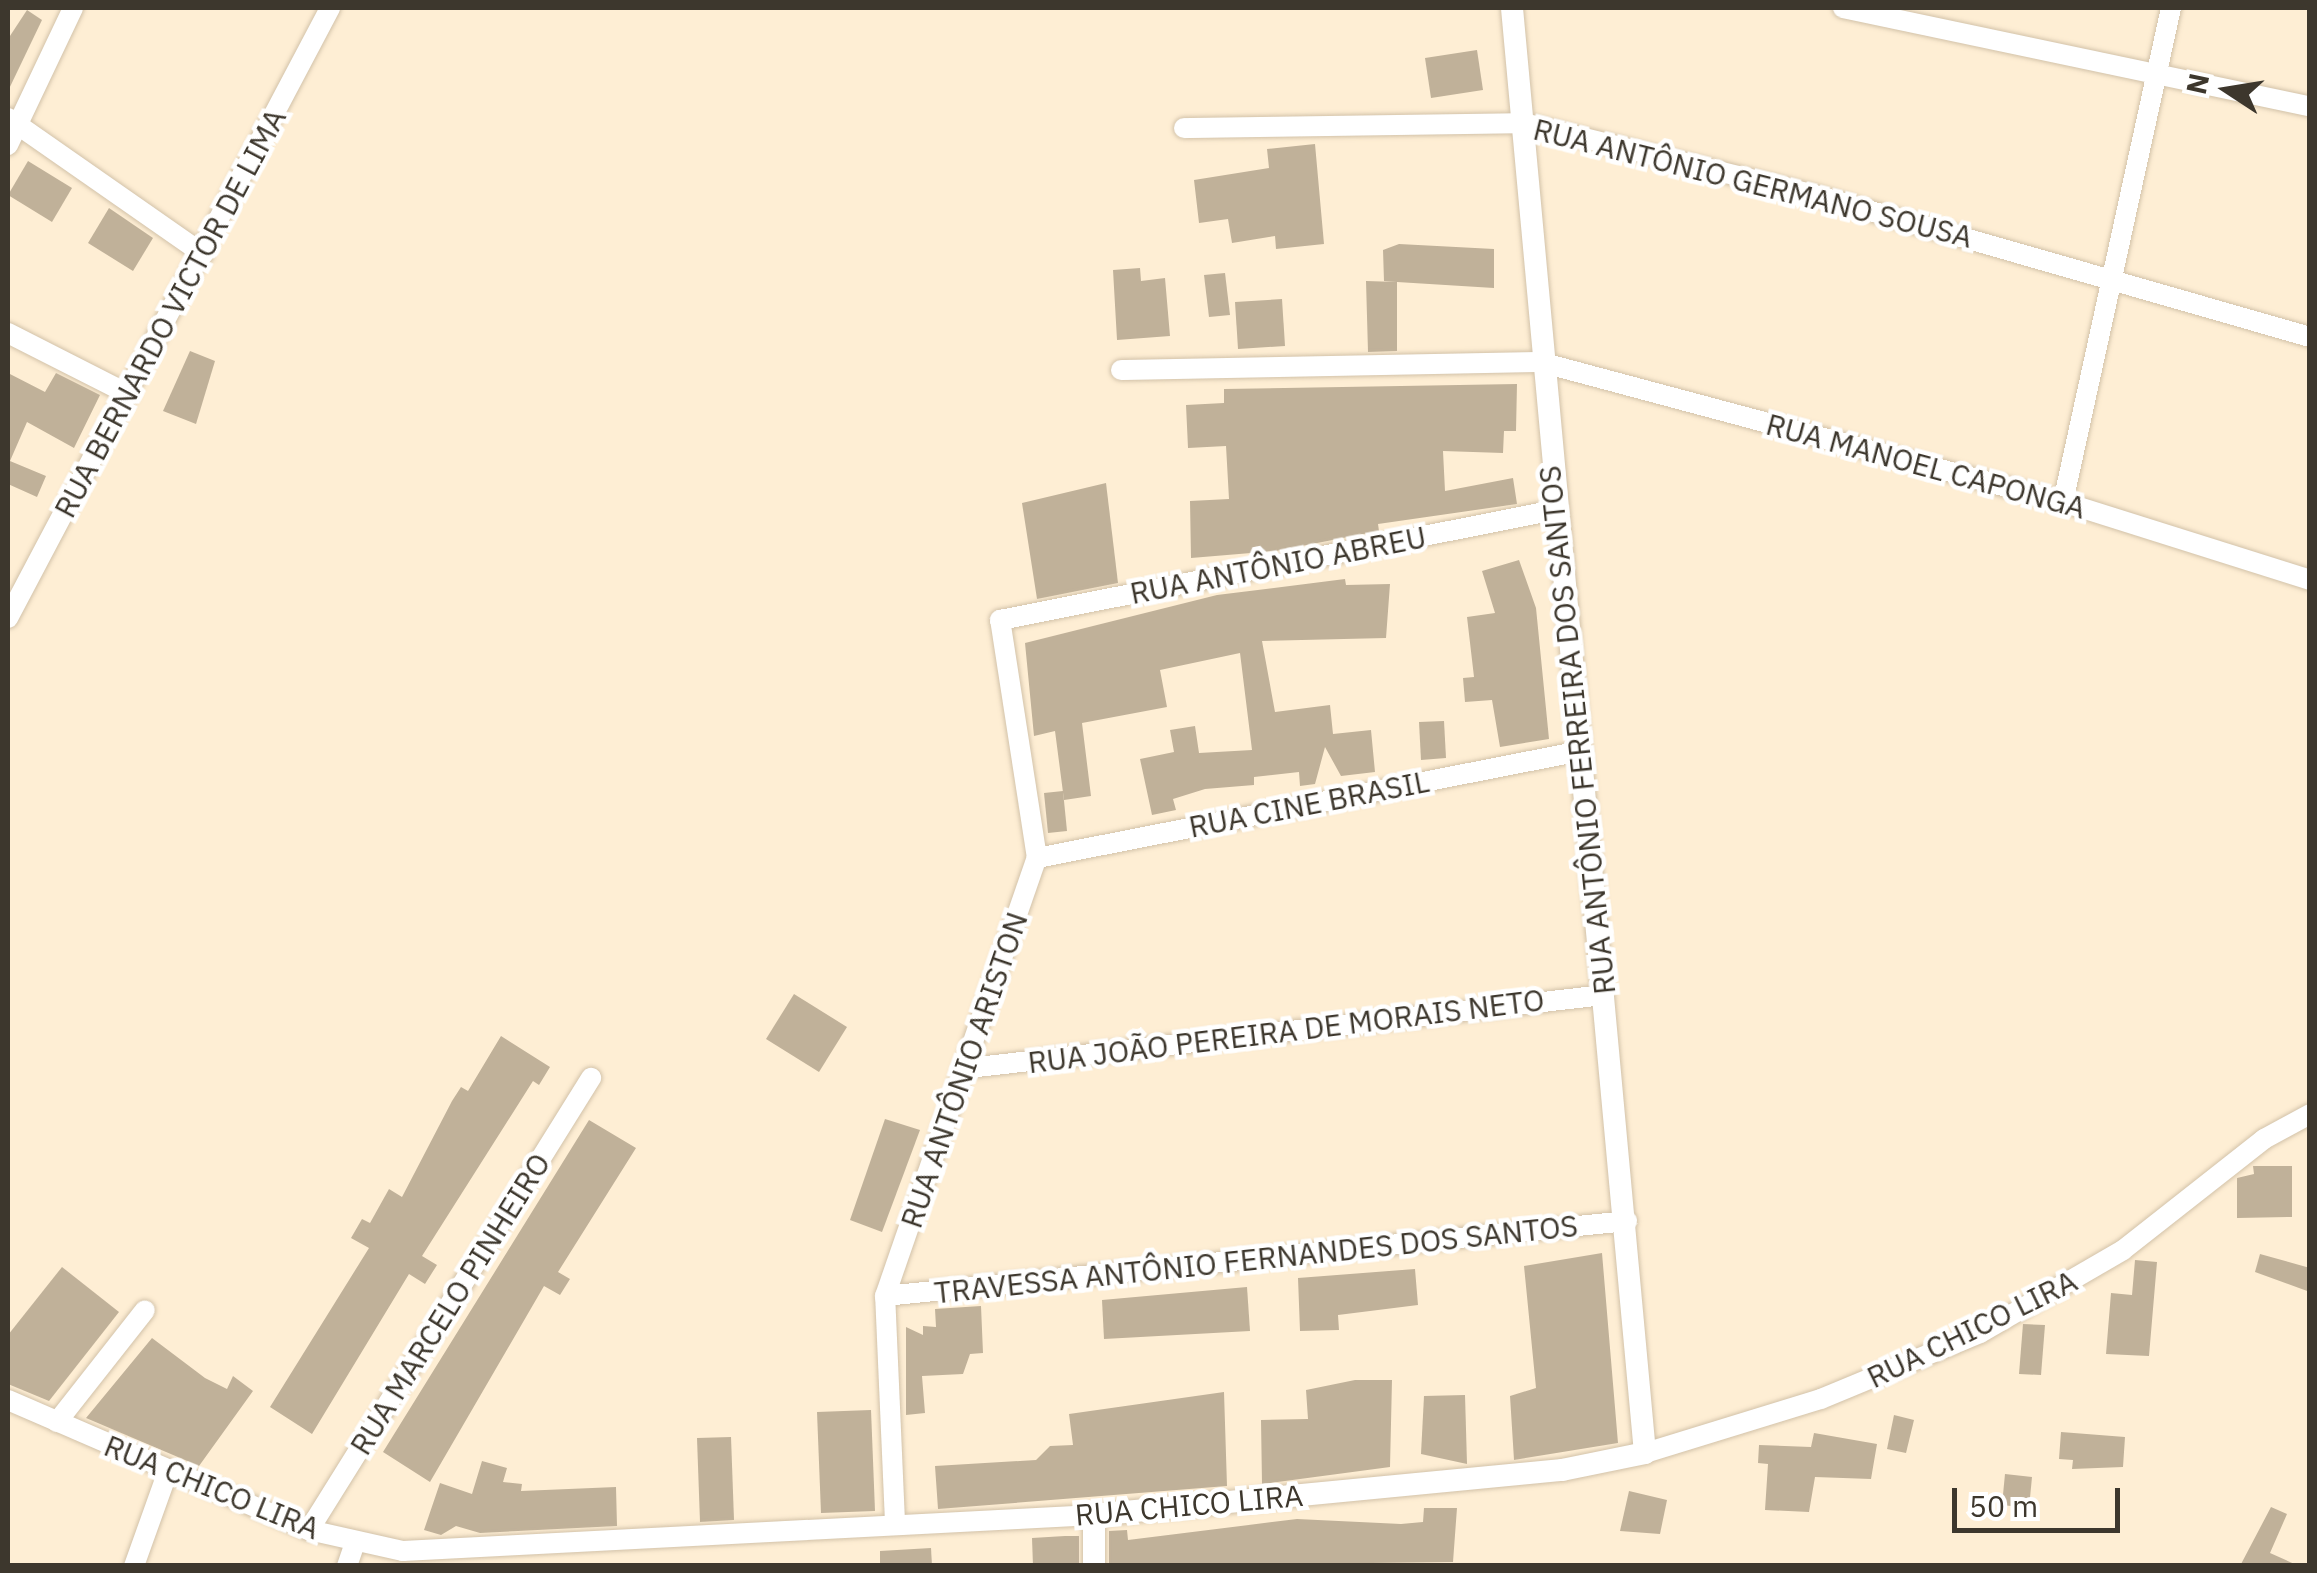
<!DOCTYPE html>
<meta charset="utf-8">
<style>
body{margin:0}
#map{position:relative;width:2317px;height:1573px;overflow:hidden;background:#feeed4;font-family:"IBM Plex Sans",sans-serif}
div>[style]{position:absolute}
.building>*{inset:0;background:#c0b199}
.roads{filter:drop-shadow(0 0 2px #d2c2a9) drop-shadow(0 0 2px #d2c2a9)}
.minor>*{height:20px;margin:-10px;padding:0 10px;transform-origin:10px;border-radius:10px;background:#fff}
.tertiary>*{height:22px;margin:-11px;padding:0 11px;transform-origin:11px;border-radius:11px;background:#fff}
span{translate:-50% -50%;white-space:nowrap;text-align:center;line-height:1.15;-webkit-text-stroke:9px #fff;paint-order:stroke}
.street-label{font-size:30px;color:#3d372d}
.frame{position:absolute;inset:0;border:10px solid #3d372d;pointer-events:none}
.north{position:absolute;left:2177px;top:40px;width:100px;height:100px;-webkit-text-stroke:8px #fff;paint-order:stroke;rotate:282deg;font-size:28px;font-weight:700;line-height:40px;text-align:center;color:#3d372d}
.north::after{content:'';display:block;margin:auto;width:35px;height:45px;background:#3d372d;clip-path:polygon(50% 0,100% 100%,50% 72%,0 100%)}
.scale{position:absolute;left:1952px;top:1488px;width:168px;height:45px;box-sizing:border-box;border:5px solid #3d372d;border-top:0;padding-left:12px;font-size:30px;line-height:35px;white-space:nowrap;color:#3d372d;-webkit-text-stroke:8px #fff;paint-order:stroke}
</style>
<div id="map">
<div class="building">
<div style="clip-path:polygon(27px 10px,42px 20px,8px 91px,8px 39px)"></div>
<div style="clip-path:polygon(1477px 50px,1483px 90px,1431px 98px,1425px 58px)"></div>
<div style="clip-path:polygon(1315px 144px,1324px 244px,1276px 249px,1275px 236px,1232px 243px,1228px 219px,1199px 223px,1194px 180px,1269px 168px,1267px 149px)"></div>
<div style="clip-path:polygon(28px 161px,72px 188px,52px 222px,8px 195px)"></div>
<div style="clip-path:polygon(109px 208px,153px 238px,133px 271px,88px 243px)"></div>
<div style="clip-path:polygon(1399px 244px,1494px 249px,1494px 288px,1397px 282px,1397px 351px,1368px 352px,1366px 281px,1397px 282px,1384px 281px,1383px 250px)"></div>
<div style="clip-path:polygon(1140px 268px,1141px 281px,1165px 278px,1170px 336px,1117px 340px,1113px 270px)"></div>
<div style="clip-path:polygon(1225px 273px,1230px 315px,1209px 317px,1204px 275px)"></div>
<div style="clip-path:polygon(1282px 299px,1285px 346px,1238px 349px,1235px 302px)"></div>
<div style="clip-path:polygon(190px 351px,215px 361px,196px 424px,163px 411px)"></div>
<div style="clip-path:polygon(8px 373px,45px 392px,56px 373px,100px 395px,74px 448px,27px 422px,10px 461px,46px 476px,37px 497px,8px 484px)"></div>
<div style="clip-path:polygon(1517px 384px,1516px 431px,1504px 431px,1503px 453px,1443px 451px,1445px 491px,1513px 478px,1517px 504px,1378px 524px,1379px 531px,1276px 551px,1191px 558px,1190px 501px,1229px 499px,1226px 446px,1188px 448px,1186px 405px,1224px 403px,1224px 389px)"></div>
<div style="clip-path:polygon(1106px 483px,1118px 583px,1037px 599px,1022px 503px)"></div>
<div style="clip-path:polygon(1519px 560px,1536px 608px,1549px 739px,1500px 747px,1492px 700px,1465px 702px,1463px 678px,1474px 677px,1467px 617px,1495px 613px,1482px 571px)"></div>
<div style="clip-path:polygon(1345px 579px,1346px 585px,1390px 584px,1386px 638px,1262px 641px,1275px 712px,1330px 705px,1333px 734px,1371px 730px,1375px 772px,1341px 776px,1325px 747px,1315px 784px,1300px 786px,1299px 772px,1254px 777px,1254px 785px,1205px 789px,1173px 799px,1176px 810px,1152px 815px,1140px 759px,1174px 752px,1170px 730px,1195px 726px,1199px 753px,1252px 750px,1240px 653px,1160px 670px,1167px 707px,1082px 723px,1091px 796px,1064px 800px,1055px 731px,1034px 736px,1025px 643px,1217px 595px)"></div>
<div style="clip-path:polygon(1444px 721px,1446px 758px,1421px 760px,1419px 722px)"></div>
<div style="clip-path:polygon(1063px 791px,1067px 831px,1048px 833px,1044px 793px)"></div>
<div style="clip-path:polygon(794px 994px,847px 1027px,819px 1072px,766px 1039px)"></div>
<div style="clip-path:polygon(501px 1036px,550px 1067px,539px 1085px,533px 1081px,422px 1256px,437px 1265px,425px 1284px,409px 1274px,312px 1434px,270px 1407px,369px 1248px,351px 1238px,362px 1219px,370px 1223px,389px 1189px,402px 1197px,452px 1101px,461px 1087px,468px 1091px)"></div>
<div style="clip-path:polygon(885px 1119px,920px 1130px,882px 1232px,850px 1220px)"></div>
<div style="clip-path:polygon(589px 1120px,636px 1148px,558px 1272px,570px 1279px,560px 1295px,544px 1286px,430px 1482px,383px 1452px)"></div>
<div style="clip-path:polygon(2253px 1166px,2292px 1166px,2292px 1217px,2237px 1218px,2237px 1178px,2254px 1174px)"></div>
<div style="clip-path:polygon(1602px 1253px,1618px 1443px,1514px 1460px,1510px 1396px,1536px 1388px,1524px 1266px)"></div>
<div style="clip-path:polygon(2260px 1254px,2310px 1268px,2310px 1292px,2255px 1272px)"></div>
<div style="clip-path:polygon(2135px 1260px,2157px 1262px,2149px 1356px,2106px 1354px,2111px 1293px,2132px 1295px)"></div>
<div style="clip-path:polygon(62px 1267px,119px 1312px,49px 1401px,8px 1384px,8px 1335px)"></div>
<div style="clip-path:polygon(1415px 1269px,1418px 1305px,1338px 1315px,1339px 1330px,1300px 1331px,1298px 1278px)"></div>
<div style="clip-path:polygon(1247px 1287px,1250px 1331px,1104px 1339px,1102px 1300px)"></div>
<div style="clip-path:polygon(981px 1306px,983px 1353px,970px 1354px,963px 1374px,922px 1376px,925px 1413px,906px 1415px,906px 1327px,923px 1335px,923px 1326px,936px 1327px,935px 1309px)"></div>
<div style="clip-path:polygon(2023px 1324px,2045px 1325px,2041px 1375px,2019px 1374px)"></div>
<div style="clip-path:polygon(152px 1338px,205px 1378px,227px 1389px,233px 1376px,253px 1391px,199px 1466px,86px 1418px)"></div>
<div style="clip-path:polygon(1355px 1380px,1392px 1380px,1390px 1467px,1262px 1484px,1261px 1420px,1308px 1419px,1306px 1390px)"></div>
<div style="clip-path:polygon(1224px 1392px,1227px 1486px,938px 1509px,935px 1466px,1036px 1460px,1050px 1446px,1073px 1445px,1069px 1414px)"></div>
<div style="clip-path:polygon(1465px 1395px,1467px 1464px,1421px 1454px,1424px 1396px)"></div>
<div style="clip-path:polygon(871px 1410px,875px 1511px,821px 1513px,817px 1412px)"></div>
<div style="clip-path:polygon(1894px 1415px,1914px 1420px,1906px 1453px,1887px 1449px)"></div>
<div style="clip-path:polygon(2061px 1432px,2125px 1437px,2123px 1467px,2072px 1469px,2073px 1460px,2059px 1459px)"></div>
<div style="clip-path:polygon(1814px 1433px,1877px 1444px,1871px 1479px,1815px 1477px,1809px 1512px,1765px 1510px,1768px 1464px,1758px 1463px,1759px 1445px,1811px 1447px)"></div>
<div style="clip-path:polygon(731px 1437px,734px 1520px,700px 1522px,697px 1438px)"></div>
<div style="clip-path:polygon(482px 1461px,507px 1468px,503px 1482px,522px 1484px,521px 1491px,616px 1487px,617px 1526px,480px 1533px,456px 1526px,441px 1535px,424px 1530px,440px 1483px,472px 1494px)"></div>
<div style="clip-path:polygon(2005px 1474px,2032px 1477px,2029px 1508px,2002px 1505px)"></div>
<div style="clip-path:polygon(1629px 1491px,1667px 1500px,1660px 1534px,1620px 1531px)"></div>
<div style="clip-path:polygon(2271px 1507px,2287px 1514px,2270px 1553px,2299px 1566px,2240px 1566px)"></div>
<div style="clip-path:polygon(1424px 1508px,1457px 1508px,1453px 1562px,1109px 1566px,1109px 1531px,1127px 1530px,1128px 1540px,1297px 1519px,1401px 1524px,1423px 1522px)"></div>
<div style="clip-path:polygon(1065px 1536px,1079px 1536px,1079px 1566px,1033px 1566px,1032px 1538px)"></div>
<div style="clip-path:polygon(931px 1548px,932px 1566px,880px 1566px,880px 1551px)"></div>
</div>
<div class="roads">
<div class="minor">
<div style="left:1843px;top:8px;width:477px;rotate:11.9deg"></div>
<div style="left:8px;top:118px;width:238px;rotate:34.9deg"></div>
<div style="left:1184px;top:128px;width:340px;rotate:-0.8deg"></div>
<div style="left:1524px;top:123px;width:300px;rotate:13.9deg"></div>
<div style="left:1815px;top:195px;width:515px;rotate:16.01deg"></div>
<div style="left:8px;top:145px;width:152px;rotate:-64.6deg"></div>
<div style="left:8px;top:333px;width:135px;rotate:26.9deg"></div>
<div style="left:1121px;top:370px;width:419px;rotate:-1.1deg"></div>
<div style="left:1540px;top:362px;width:541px;rotate:14.99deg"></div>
<div style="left:2063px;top:502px;width:259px;rotate:17.5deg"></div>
<div style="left:2063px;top:502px;width:506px;rotate:-77.67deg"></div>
<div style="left:8px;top:618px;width:690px;rotate:-62.17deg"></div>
<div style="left:1037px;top:858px;width:554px;rotate:-11.13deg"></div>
<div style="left:969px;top:1068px;width:639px;rotate:-6.56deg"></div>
<div style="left:885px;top:1296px;width:746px;rotate:-5.77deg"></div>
<div style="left:8px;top:1400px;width:328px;rotate:23.4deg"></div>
<div style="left:309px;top:1530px;width:96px;rotate:12.6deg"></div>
<div style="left:403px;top:1551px;width:692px;rotate:-2.98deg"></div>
<div style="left:57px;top:1422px;width:142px;rotate:-51.8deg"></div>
<div style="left:1645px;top:1453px;width:184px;rotate:-17.1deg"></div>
<div style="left:1821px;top:1399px;width:172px;rotate:-22.5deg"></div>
<div style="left:1980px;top:1333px;width:165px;rotate:-30.1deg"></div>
<div style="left:2123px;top:1250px;width:179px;rotate:-38.2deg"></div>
<div style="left:2264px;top:1139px;width:52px;rotate:-28.5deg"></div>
<div style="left:895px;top:1522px;width:226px;rotate:-92.5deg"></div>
<div style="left:885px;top:1296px;width:464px;rotate:-70.9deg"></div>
<div style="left:1037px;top:858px;width:241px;rotate:-98.8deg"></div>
<div style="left:1000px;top:620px;width:566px;rotate:-11.21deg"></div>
<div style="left:309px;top:1530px;width:533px;rotate:-58.04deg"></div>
<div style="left:134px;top:1566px;width:101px;rotate:-70.3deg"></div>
<div style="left:347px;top:1566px;width:24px;rotate:-71deg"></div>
</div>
<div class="tertiary">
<div style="left:1094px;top:1566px;width:51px;rotate:-90deg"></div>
<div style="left:1094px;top:1515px;width:470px;rotate:-5.5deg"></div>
<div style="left:1562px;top:1470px;width:85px;rotate:-11.6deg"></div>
<div style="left:1645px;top:1453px;width:1451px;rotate:-95.26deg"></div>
</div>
</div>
<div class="street-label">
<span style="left:1753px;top:183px;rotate:14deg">RUA ANTÔNIO GERMANO SOUSA</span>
<span style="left:170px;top:313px;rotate:-62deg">RUA BERNARDO VICTOR DE LIMA</span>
<span style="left:1926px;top:466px;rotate:15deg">RUA MANOEL CAPONGA</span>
<span style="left:1278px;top:565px;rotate:-11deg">RUA ANTÔNIO ABREU</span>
<span style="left:1577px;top:730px;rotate:-96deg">RUA ANTÔNIO FERREIRA DOS SANTOS</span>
<span style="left:1309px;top:804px;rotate:-11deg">RUA CINE BRASIL</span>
<span style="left:1286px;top:1031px;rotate:-7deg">RUA JOÃO PEREIRA DE MORAIS NETO</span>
<span style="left:964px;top:1070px;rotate:-71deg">RUA ANTÔNIO ARISTON</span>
<span style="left:1256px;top:1259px;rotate:-6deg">TRAVESSA ANTÔNIO FERNANDES DOS SANTOS</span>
<span style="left:450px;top:1304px;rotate:-58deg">RUA MARCELO PINHEIRO</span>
<span style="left:1972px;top:1329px;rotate:-26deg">RUA CHICO LIRA</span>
<span style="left:212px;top:1487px;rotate:22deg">RUA CHICO LIRA</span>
<span style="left:1189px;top:1505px;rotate:-5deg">RUA CHICO LIRA</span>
</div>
<div class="frame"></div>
<div class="north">N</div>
<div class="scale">50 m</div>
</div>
